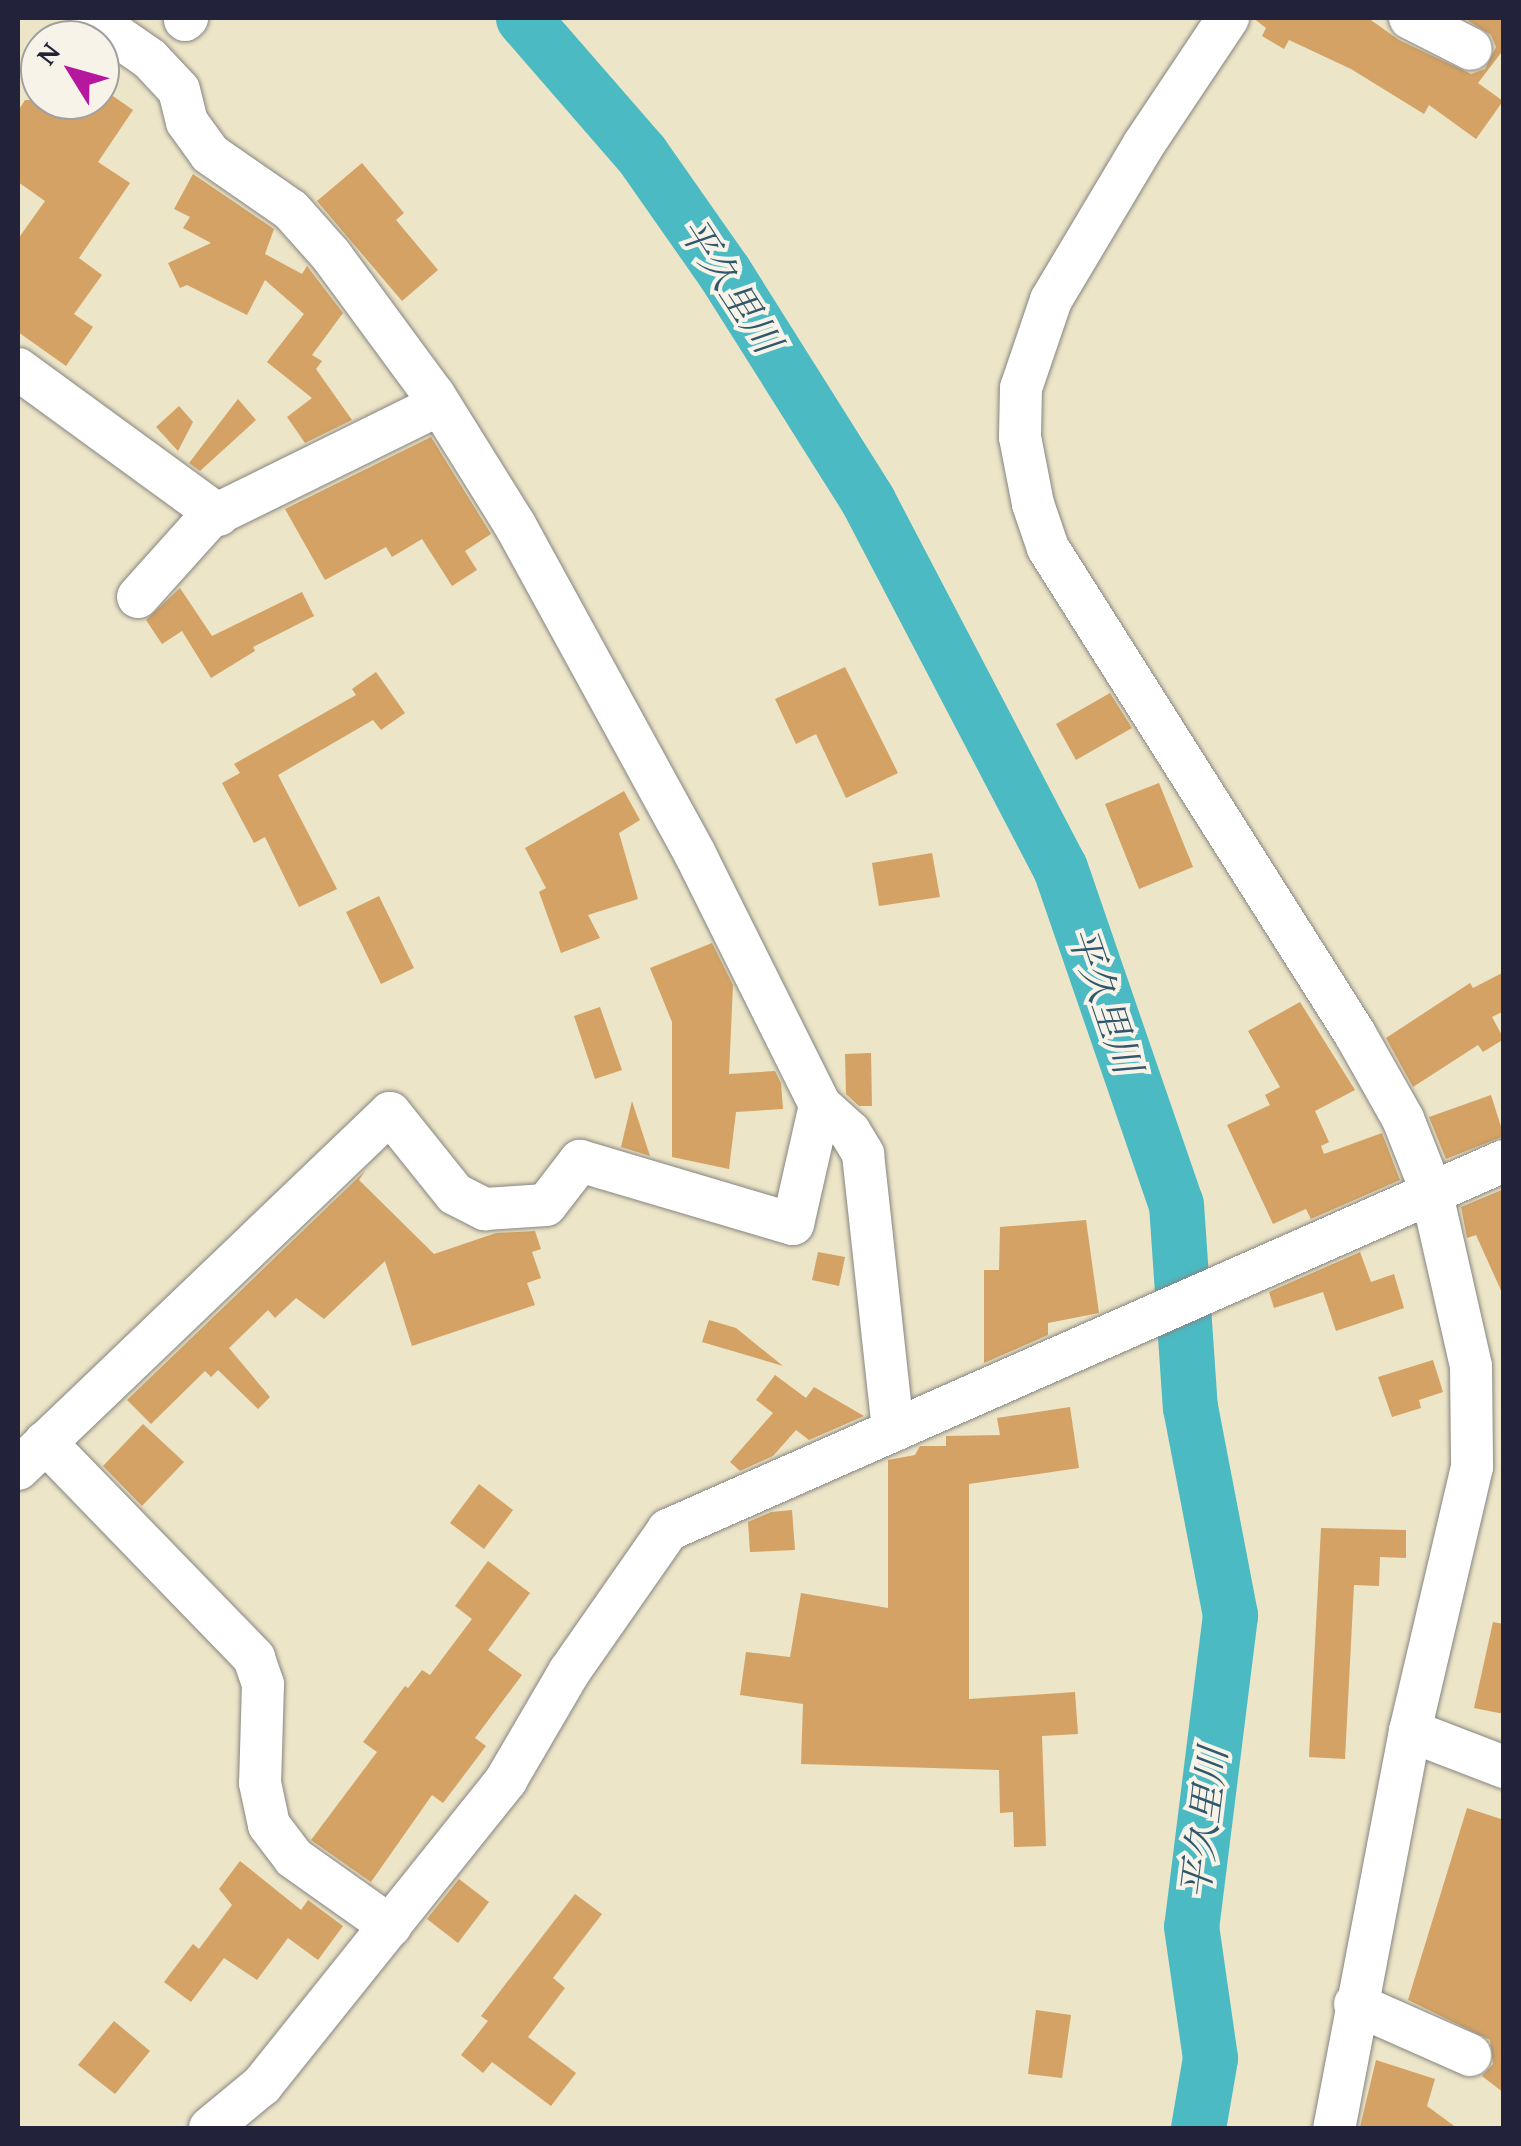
<!DOCTYPE html>
<meta charset="utf-8">
<style>
body{margin:0}
#map{position:relative;width:1521px;height:2146px;overflow:hidden;background:#ece5c7;font-family:"Gentium Book Plus","Noto Serif JP",serif}
div>[style]{position:absolute}
.river>*{height:55px;margin:-27.5px;padding:0 27.5px;transform-origin:27.5px;border-radius:27.5px;background:#4bbac3}
.building>*{inset:0;background:#d3a264}
.roads{filter:drop-shadow(0 0 2px #878481) drop-shadow(0 0 2px #878481)}
.minor>*{height:42px;margin:-21px;padding:0 21px;transform-origin:21px;border-radius:21px;background:#fff}
span{translate:-50% -50%;white-space:nowrap;text-align:center;line-height:1.15;-webkit-text-stroke:8px #f7f3e8;paint-order:stroke}
.water-label{font-size:38px;color:#30576b;font-style:italic}
.frame{position:absolute;inset:0;border:20px solid #22223b;pointer-events:none}
.north{position:absolute;left:20px;top:20px;width:100px;height:100px;box-sizing:border-box;background:#f7f3e8;border:2px solid #a29fa3;border-radius:50%;rotate:307deg;font-size:28px;font-weight:700;line-height:40px;text-align:center;color:#22223b}
.north::after{content:'';display:block;margin:auto;width:35px;height:45px;background:#b5179e;clip-path:polygon(50% 0,100% 100%,50% 72%,0 100%)}
</style>
<div id="map">
<div class="river">
<div style="left:523px;top:18px;width:181px;rotate:49deg"></div>
<div style="left:642px;top:155px;width:143px;rotate:55deg"></div>
<div style="left:724px;top:272px;width:271px;rotate:57.8deg"></div>
<div style="left:868px;top:501px;width:414px;rotate:62.4deg"></div>
<div style="left:1060px;top:868px;width:355px;rotate:71deg"></div>
<div style="left:1176px;top:1204px;width:203px;rotate:86.1deg"></div>
<div style="left:1190px;top:1407px;width:212px;rotate:79.1deg"></div>
<div style="left:1230px;top:1615px;width:313px;rotate:97.1deg"></div>
<div style="left:1191px;top:1926px;width:133px;rotate:81.8deg"></div>
<div style="left:1210px;top:2058px;width:71px;rotate:99.7deg"></div>
</div>
<div class="building">
<div style="clip-path:polygon(1253px 18px,1368px 18px,1399px 40px,1471px 74px,1485px 69px,1496px 47px,1491px 35px,1464px 18px,1504px 18px,1504px 49px,1478px 83px,1503px 101px,1476px 139px,1429px 105px,1424px 114px,1351px 69px,1289px 40px,1284px 49px,1262px 36px,1266px 28px)"></div>
<div style="clip-path:polygon(100px 87px,133px 110px,98px 162px,130px 183px,79px 258px,102px 275px,74px 314px,93px 327px,66px 366px,18px 332px,18px 239px,45px 201px,18px 182px,18px 111px,25px 100px,100px 100px)"></div>
<div style="clip-path:polygon(362px 163px,404px 213px,396px 220px,438px 270px,402px 301px,317px 201px)"></div>
<div style="clip-path:polygon(193px 174px,274px 229px,265px 254px,302px 274px,307px 266px,343px 313px,312px 355px,322px 361px,316px 369px,352px 420px,305px 443px,287px 417px,312px 398px,267px 362px,304px 314px,265px 280px,247px 315px,187px 285px,180px 288px,168px 263px,211px 243px,183px 228px,190px 217px,174px 209px)"></div>
<div style="clip-path:polygon(238px 399px,256px 420px,200px 471px,189px 463px)"></div>
<div style="clip-path:polygon(179px 406px,193px 422px,178px 451px,156px 427px)"></div>
<div style="clip-path:polygon(431px 437px,491px 534px,465px 551px,477px 570px,452px 586px,422px 539px,392px 557px,386px 547px,325px 580px,285px 509px)"></div>
<div style="clip-path:polygon(180px 588px,212px 636px,302px 592px,314px 616px,253px 647px,255px 651px,211px 678px,182px 631px,162px 644px,146px 620px)"></div>
<div style="clip-path:polygon(845px 667px,898px 773px,846px 798px,816px 734px,796px 744px,775px 699px)"></div>
<div style="clip-path:polygon(376px 672px,405px 713px,381px 730px,373px 720px,278px 775px,337px 889px,299px 907px,265px 837px,254px 843px,222px 783px,240px 773px,234px 764px,356px 695px,352px 689px)"></div>
<div style="clip-path:polygon(1110px 693px,1132px 728px,1076px 760px,1056px 724px)"></div>
<div style="clip-path:polygon(1159px 783px,1193px 867px,1139px 889px,1105px 804px)"></div>
<div style="clip-path:polygon(624px 791px,640px 820px,619px 833px,638px 899px,588px 915px,600px 938px,561px 953px,539px 892px,546px 888px,525px 848px)"></div>
<div style="clip-path:polygon(932px 853px,940px 897px,879px 906px,872px 863px)"></div>
<div style="clip-path:polygon(379px 896px,414px 968px,381px 984px,346px 912px)"></div>
<div style="clip-path:polygon(712px 943px,733px 985px,729px 1074px,775px 1071px,781px 1083px,783px 1109px,736px 1112px,729px 1169px,672px 1157px,672px 1022px,650px 968px)"></div>
<div style="clip-path:polygon(1504px 972px,1504px 1011px,1492px 1017px,1504px 1039px,1483px 1052px,1478px 1045px,1413px 1087px,1386px 1038px,1470px 983px,1473px 988px)"></div>
<div style="clip-path:polygon(1300px 1002px,1355px 1090px,1315px 1111px,1329px 1142px,1321px 1146px,1324px 1154px,1382px 1133px,1400px 1180px,1311px 1219px,1306px 1209px,1273px 1224px,1227px 1125px,1270px 1105px,1265px 1095px,1280px 1087px,1248px 1031px)"></div>
<div style="clip-path:polygon(600px 1007px,622px 1070px,595px 1079px,574px 1016px)"></div>
<div style="clip-path:polygon(871px 1053px,872px 1106px,859px 1106px,846px 1094px,845px 1054px)"></div>
<div style="clip-path:polygon(1491px 1095px,1504px 1136px,1446px 1159px,1429px 1117px)"></div>
<div style="clip-path:polygon(632px 1101px,650px 1156px,621px 1147px)"></div>
<div style="clip-path:polygon(365px 1171px,359px 1180px,434px 1254px,496px 1233px,535px 1231px,541px 1249px,532px 1252px,541px 1278px,527px 1283px,535px 1305px,412px 1346px,385px 1261px,324px 1319px,296px 1298px,275px 1318px,268px 1310px,229px 1348px,270px 1397px,258px 1409px,218px 1370px,211px 1377px,205px 1371px,151px 1424px,127px 1400px)"></div>
<div style="clip-path:polygon(1504px 1189px,1504px 1297px,1476px 1235px,1467px 1238px,1461px 1207px)"></div>
<div style="clip-path:polygon(1086px 1220px,1099px 1313px,1048px 1323px,1048px 1335px,984px 1363px,984px 1270px,999px 1270px,1000px 1227px)"></div>
<div style="clip-path:polygon(818px 1252px,845px 1257px,839px 1286px,812px 1280px)"></div>
<div style="clip-path:polygon(1360px 1252px,1371px 1282px,1394px 1274px,1404px 1308px,1336px 1331px,1323px 1292px,1274px 1308px,1269px 1292px)"></div>
<div style="clip-path:polygon(709px 1320px,736px 1328px,783px 1366px,702px 1342px)"></div>
<div style="clip-path:polygon(1433px 1360px,1443px 1392px,1419px 1400px,1421px 1408px,1392px 1417px,1378px 1377px)"></div>
<div style="clip-path:polygon(775px 1375px,806px 1398px,814px 1387px,864px 1416px,809px 1440px,796px 1430px,773px 1456px,740px 1471px,730px 1462px,773px 1413px,756px 1400px)"></div>
<div style="clip-path:polygon(1070px 1407px,1079px 1468px,969px 1484px,969px 1699px,1075px 1692px,1078px 1734px,1042px 1736px,1046px 1846px,1014px 1847px,1013px 1812px,1000px 1813px,999px 1770px,801px 1764px,803px 1704px,740px 1695px,746px 1652px,790px 1657px,801px 1593px,888px 1608px,888px 1460px,915px 1455px,920px 1446px,946px 1446px,946px 1436px,1000px 1435px,997px 1418px)"></div>
<div style="clip-path:polygon(143px 1424px,184px 1462px,142px 1506px,103px 1466px)"></div>
<div style="clip-path:polygon(479px 1484px,513px 1510px,484px 1549px,450px 1523px)"></div>
<div style="clip-path:polygon(792px 1510px,795px 1550px,750px 1552px,748px 1522px,771px 1512px)"></div>
<div style="clip-path:polygon(1321px 1528px,1406px 1530px,1406px 1558px,1380px 1557px,1379px 1586px,1354px 1585px,1345px 1759px,1309px 1757px)"></div>
<div style="clip-path:polygon(488px 1561px,530px 1593px,488px 1650px,522px 1675px,475px 1738px,486px 1746px,443px 1803px,432px 1795px,371px 1882px,311px 1840px,377px 1752px,363px 1742px,405px 1686px,408px 1688px,422px 1670px,430px 1675px,472px 1619px,455px 1606px)"></div>
<div style="clip-path:polygon(1493px 1622px,1504px 1624px,1504px 1714px,1474px 1708px)"></div>
<div style="clip-path:polygon(1467px 1808px,1504px 1820px,1504px 2093px,1482px 2076px,1493px 2064px,1490px 2040px,1408px 2000px)"></div>
<div style="clip-path:polygon(240px 1861px,301px 1910px,308px 1900px,343px 1926px,318px 1960px,288px 1938px,257px 1980px,224px 1958px,191px 2002px,164px 1982px,193px 1944px,199px 1949px,232px 1905px,219px 1889px)"></div>
<div style="clip-path:polygon(459px 1879px,489px 1902px,458px 1943px,427px 1919px)"></div>
<div style="clip-path:polygon(575px 1894px,602px 1914px,553px 1978px,565px 1988px,528px 2037px,576px 2073px,551px 2106px,492px 2062px,483px 2073px,461px 2055px,488px 2021px,481px 2016px)"></div>
<div style="clip-path:polygon(1036px 2010px,1071px 2015px,1062px 2078px,1028px 2074px)"></div>
<div style="clip-path:polygon(114px 2021px,150px 2051px,115px 2094px,78px 2065px)"></div>
<div style="clip-path:polygon(1376px 2060px,1435px 2079px,1427px 2106px,1457px 2128px,1360px 2127px)"></div>
</div>
<div class="roads">
<div class="minor">
<div style="left:91px;top:18px;width:72px;rotate:34.8deg"></div>
<div style="left:150px;top:59px;width:42px;rotate:46.9deg"></div>
<div style="left:179px;top:90px;width:33px;rotate:76deg"></div>
<div style="left:187px;top:122px;width:39px;rotate:54deg"></div>
<div style="left:210px;top:154px;width:98px;rotate:34.7deg"></div>
<div style="left:291px;top:210px;width:60px;rotate:48.4deg"></div>
<div style="left:331px;top:255px;width:174px;rotate:53.7deg"></div>
<div style="left:434px;top:395px;width:153px;rotate:58.1deg"></div>
<div style="left:515px;top:525px;width:375px;rotate:61.3deg"></div>
<div style="left:695px;top:854px;width:280px;rotate:63.5deg"></div>
<div style="left:820px;top:1105px;width:40px;rotate:42deg"></div>
<div style="left:850px;top:1132px;width:26px;rotate:59deg"></div>
<div style="left:863px;top:1154px;width:278px;rotate:83.8deg"></div>
<div style="left:1228px;top:18px;width:151px;rotate:123.7deg"></div>
<div style="left:1144px;top:144px;width:182px;rotate:120.8deg"></div>
<div style="left:1051px;top:300px;width:93px;rotate:108.8deg"></div>
<div style="left:1021px;top:388px;width:49px;rotate:91.2deg"></div>
<div style="left:1020px;top:437px;width:68px;rotate:79deg"></div>
<div style="left:1033px;top:504px;width:46px;rotate:71.2deg"></div>
<div style="left:1048px;top:548px;width:575px;rotate:57.72deg"></div>
<div style="left:1355px;top:1034px;width:98px;rotate:60.5deg"></div>
<div style="left:1403px;top:1119px;width:76px;rotate:68.5deg"></div>
<div style="left:1431px;top:1190px;width:180px;rotate:77.2deg"></div>
<div style="left:1471px;top:1366px;width:101px;rotate:89.4deg"></div>
<div style="left:1472px;top:1467px;width:271px;rotate:103.2deg"></div>
<div style="left:1410px;top:1731px;width:404px;rotate:100.8deg"></div>
<div style="left:1410px;top:18px;width:68px;rotate:26.9deg"></div>
<div style="left:185px;top:20px;width:3px;rotate:-45deg"></div>
<div style="left:18px;top:369px;width:248px;rotate:36.1deg"></div>
<div style="left:138px;top:597px;width:106px;rotate:-48.1deg"></div>
<div style="left:209px;top:518px;width:256px;rotate:-26.2deg"></div>
<div style="left:45px;top:1442px;width:301px;rotate:45.9deg"></div>
<div style="left:254px;top:1658px;width:28px;rotate:71deg"></div>
<div style="left:263px;top:1684px;width:99px;rotate:91.7deg"></div>
<div style="left:260px;top:1783px;width:43px;rotate:77.9deg"></div>
<div style="left:269px;top:1825px;width:41px;rotate:52.9deg"></div>
<div style="left:294px;top:1858px;width:118px;rotate:35.3deg"></div>
<div style="left:18px;top:1469px;width:515px;rotate:-43.74deg"></div>
<div style="left:390px;top:1113px;width:104px;rotate:51.3deg"></div>
<div style="left:455px;top:1194px;width:34px;rotate:27deg"></div>
<div style="left:485px;top:1209px;width:61px;rotate:-3.8deg"></div>
<div style="left:546px;top:1205px;width:56px;rotate:-52.3deg"></div>
<div style="left:580px;top:1161px;width:222px;rotate:16.5deg"></div>
<div style="left:793px;top:1224px;width:122px;rotate:-77.2deg"></div>
<div style="left:1410px;top:1731px;width:101px;rotate:21deg"></div>
<div style="left:1355px;top:2004px;width:126px;rotate:23.9deg"></div>
<div style="left:210px;top:2128px;width:67px;rotate:-39.6deg"></div>
<div style="left:262px;top:2085px;width:391px;rotate:-51.3deg"></div>
<div style="left:506px;top:1780px;width:125px;rotate:-59.7deg"></div>
<div style="left:569px;top:1672px;width:173px;rotate:-55.1deg"></div>
<div style="left:668px;top:1530px;width:914px;rotate:-23.82deg"></div>
</div>
</div>
<div class="water-label">
<span style="left:730px;top:285px;rotate:57deg">平久里川</span>
<span style="left:1105px;top:1000px;rotate:71deg">平久里川</span>
<span style="left:1204px;top:1823px;rotate:-83deg">平久里川</span>
</div>
<div class="frame"></div>
<div class="north">N</div>
</div>
